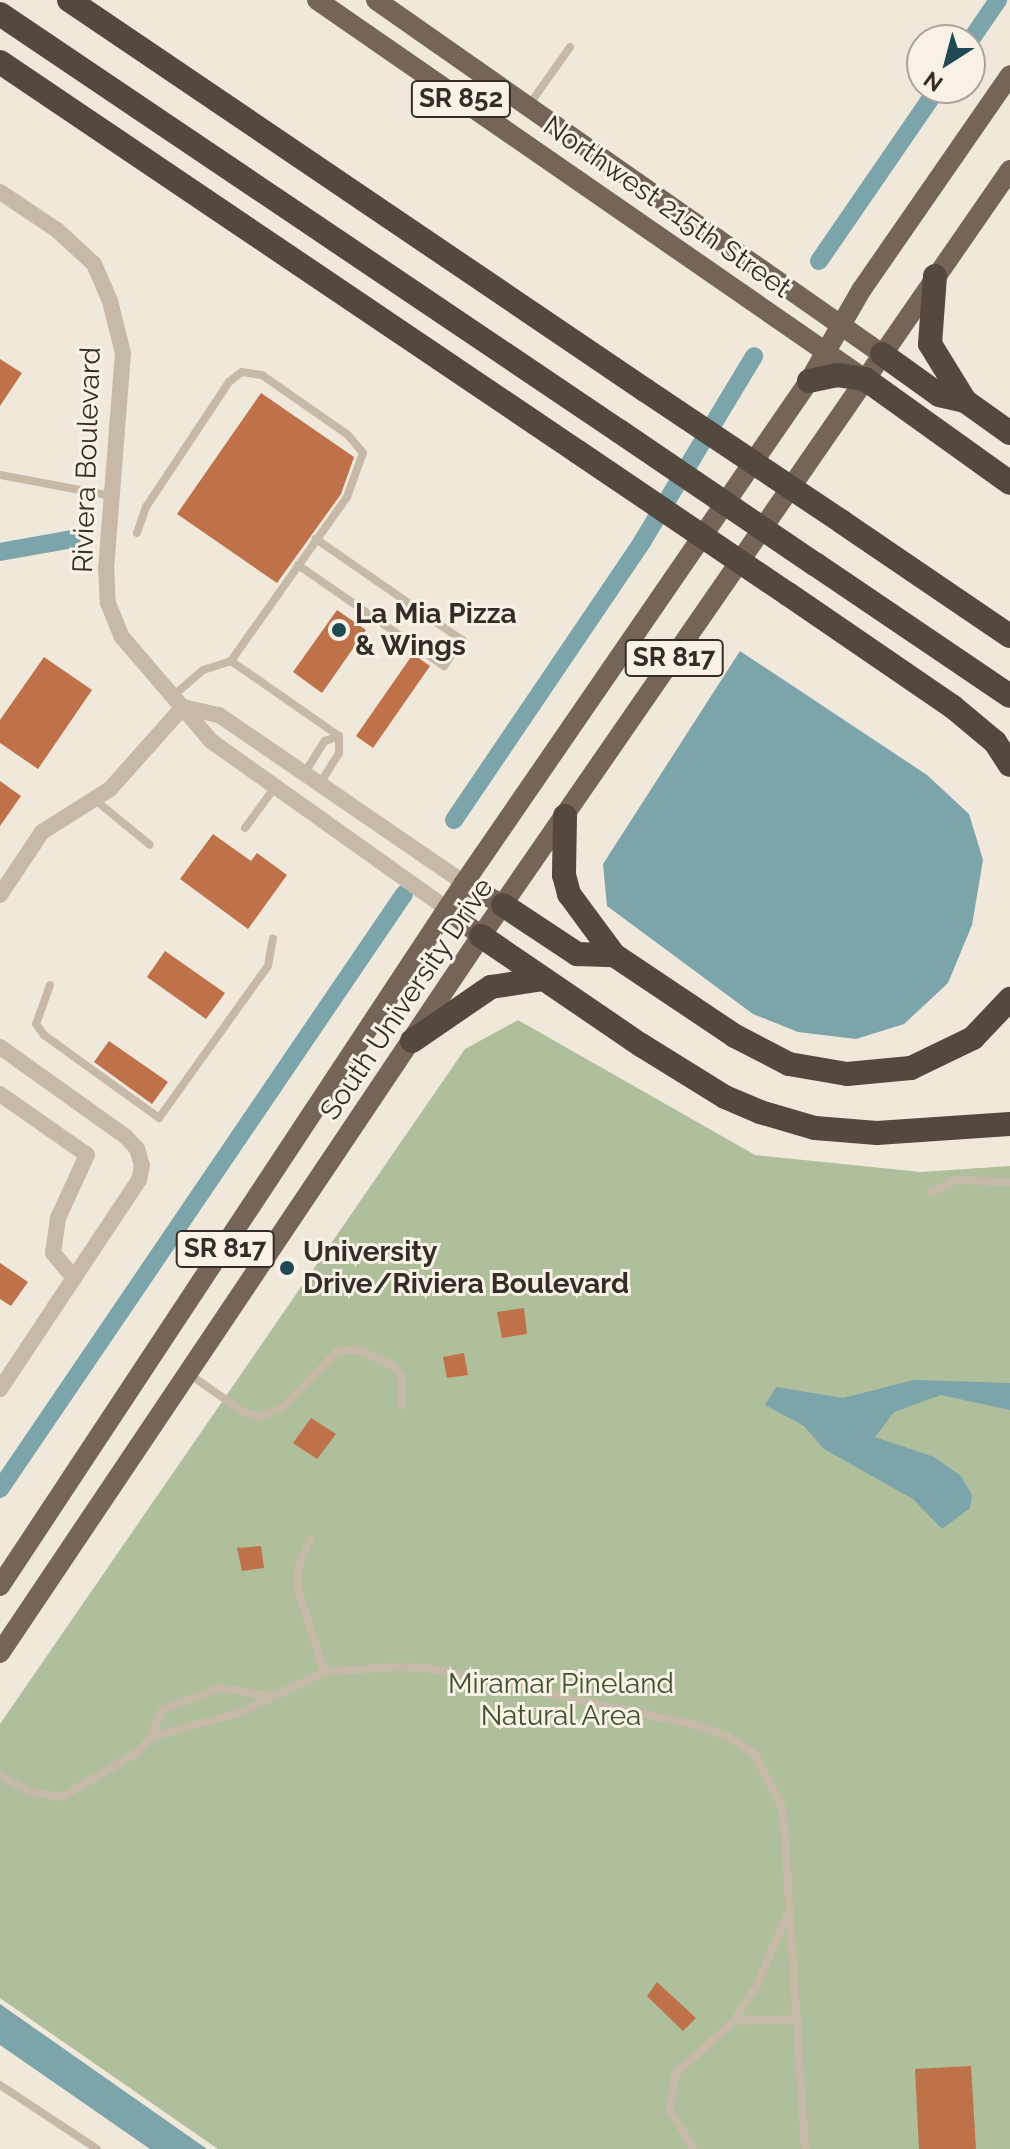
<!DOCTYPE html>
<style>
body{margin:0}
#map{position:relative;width:1010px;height:2149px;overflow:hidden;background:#f0e8da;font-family:Raleway,sans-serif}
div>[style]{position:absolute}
.green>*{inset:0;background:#afbe9b}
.water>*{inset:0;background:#7ba4ab}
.canal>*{height:18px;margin:-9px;padding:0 9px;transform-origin:9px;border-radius:9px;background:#7ba4ab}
.building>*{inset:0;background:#bf724a}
.lane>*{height:8px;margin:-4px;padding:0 4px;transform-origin:4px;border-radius:4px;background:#c7b9a7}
.street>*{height:16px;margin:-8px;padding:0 8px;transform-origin:8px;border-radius:8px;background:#c7b9a7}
.primary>*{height:20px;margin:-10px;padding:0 10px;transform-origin:10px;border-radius:10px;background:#756559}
.highway>*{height:24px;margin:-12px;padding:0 12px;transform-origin:12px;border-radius:12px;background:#54483f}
.highway-bridge>*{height:24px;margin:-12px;padding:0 12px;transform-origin:12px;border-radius:12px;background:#54483f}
.dots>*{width:22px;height:22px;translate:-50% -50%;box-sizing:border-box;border:4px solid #f8f2e6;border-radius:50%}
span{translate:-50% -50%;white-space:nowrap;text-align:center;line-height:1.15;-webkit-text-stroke:6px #f8f2e6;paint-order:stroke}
.shield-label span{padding:2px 6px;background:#f8f2e6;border:2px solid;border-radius:6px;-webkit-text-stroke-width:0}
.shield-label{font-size:26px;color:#342d27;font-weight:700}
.street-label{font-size:28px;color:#342d27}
.poi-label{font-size:28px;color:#342d27;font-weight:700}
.left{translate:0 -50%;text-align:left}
.park-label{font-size:28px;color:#40512c}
.north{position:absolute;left:906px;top:24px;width:80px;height:80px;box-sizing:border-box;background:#f8f2e6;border:2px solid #aaa39a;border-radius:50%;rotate:216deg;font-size:22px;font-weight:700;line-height:32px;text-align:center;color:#342d27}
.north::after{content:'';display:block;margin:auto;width:28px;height:36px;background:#1f4a53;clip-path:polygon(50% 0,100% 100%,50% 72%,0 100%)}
</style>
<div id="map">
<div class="green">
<div style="clip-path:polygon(518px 1020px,755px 1155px,921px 1172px,1010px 1166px,1010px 2149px,218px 2149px,0 1998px,0 1724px,465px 1049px)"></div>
</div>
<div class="water">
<div style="clip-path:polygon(740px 651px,927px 775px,969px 814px,983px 860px,972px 925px,948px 983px,904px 1024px,856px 1039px,798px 1032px,753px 1014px,607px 906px,603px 864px)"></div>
<div style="clip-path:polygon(914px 1380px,1010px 1383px,1010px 1410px,941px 1395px,894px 1412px,875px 1437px,934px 1457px,961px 1476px,972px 1495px,970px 1508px,942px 1529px,913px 1499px,824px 1449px,804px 1426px,765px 1405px,776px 1387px,843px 1398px)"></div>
<div style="clip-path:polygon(0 2004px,207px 2149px,150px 2149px,0 2045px)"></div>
</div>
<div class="canal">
<div style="left:970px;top:41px;width:50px;rotate:-55.7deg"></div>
<div style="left:819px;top:261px;width:210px;rotate:-55.5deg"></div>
<div style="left:0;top:552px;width:73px;rotate:-10.2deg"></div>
<div style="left:454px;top:820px;width:336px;rotate:-55.9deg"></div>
<div style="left:642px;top:542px;width:217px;rotate:-58.9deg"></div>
<div style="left:0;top:1489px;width:719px;rotate:-55.82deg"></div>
</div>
<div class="building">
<div style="clip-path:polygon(0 359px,22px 373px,0 406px)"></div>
<div style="clip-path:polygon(261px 393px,354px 457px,341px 494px,277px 583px,177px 514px)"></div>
<div style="clip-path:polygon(337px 610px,366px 630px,322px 693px,293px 672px)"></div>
<div style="clip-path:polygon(413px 654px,430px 666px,373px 748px,356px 736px)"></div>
<div style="clip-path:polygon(44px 657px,92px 690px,38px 769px,0 743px,0 720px)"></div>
<div style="clip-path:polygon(0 781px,21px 796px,0 826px)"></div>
<div style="clip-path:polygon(213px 834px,251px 861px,257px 853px,287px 875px,248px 929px,180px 879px)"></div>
<div style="clip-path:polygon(165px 951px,225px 993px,206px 1019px,147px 977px)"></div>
<div style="clip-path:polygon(109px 1041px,168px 1082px,152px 1104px,94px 1062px)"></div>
<div style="clip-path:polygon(0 1263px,28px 1282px,11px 1306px,0 1299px)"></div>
<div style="clip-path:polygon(524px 1308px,527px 1334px,502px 1338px,497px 1312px)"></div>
<div style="clip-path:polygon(464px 1353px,468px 1375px,447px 1378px,443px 1357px)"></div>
<div style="clip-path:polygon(311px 1418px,336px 1434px,317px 1459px,293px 1443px)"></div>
<div style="clip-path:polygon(261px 1546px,264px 1568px,242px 1571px,237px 1548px)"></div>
<div style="clip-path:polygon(657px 1982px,696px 2018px,683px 2031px,647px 1996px)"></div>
<div style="clip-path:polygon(971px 2066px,976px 2149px,919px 2149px,915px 2069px)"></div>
</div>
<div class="lane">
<div style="left:529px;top:105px;width:71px;rotate:-54.7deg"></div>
<div style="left:0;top:475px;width:114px;rotate:10.6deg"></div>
<div style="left:137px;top:533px;width:28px;rotate:-71deg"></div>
<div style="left:146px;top:507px;width:150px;rotate:-56.4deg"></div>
<div style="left:229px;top:382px;width:16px;rotate:-38deg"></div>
<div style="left:242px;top:372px;width:20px;rotate:9deg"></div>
<div style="left:262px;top:375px;width:105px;rotate:34.9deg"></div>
<div style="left:348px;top:435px;width:23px;rotate:50deg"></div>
<div style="left:363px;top:453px;width:47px;rotate:110deg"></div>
<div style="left:347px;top:497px;width:201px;rotate:125.3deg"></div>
<div style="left:231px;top:661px;width:29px;rotate:162deg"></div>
<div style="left:203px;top:670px;width:40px;rotate:139deg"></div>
<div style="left:298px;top:565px;width:178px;rotate:34.7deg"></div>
<div style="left:444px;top:666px;width:32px;rotate:-55deg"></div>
<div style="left:462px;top:640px;width:178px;rotate:-145.3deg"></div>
<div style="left:231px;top:661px;width:131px;rotate:34.8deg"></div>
<div style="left:304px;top:774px;width:39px;rotate:-58deg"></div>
<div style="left:325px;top:741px;width:15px;rotate:-20deg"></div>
<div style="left:339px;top:736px;width:17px;rotate:90deg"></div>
<div style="left:339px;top:753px;width:36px;rotate:122deg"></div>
<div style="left:94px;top:799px;width:72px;rotate:39.4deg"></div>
<div style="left:245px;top:828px;width:51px;rotate:-53.8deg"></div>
<div style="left:50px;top:985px;width:41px;rotate:109.7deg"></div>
<div style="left:36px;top:1024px;width:14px;rotate:54deg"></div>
<div style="left:44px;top:1035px;width:142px;rotate:35.8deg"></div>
<div style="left:159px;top:1118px;width:187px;rotate:-54.4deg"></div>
<div style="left:268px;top:966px;width:28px;rotate:-80deg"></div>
<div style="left:930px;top:1193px;width:29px;rotate:-27deg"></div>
<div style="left:956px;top:1180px;width:54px;rotate:2.1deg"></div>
<div style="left:189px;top:1374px;width:65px;rotate:34.9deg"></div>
<div style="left:242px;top:1411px;width:18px;rotate:19deg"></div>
<div style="left:259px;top:1417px;width:26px;rotate:-23deg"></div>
<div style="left:283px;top:1407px;width:77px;rotate:-45.5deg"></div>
<div style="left:337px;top:1352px;width:19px;rotate:-9deg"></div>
<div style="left:356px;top:1349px;width:42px;rotate:24.1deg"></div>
<div style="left:394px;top:1366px;width:14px;rotate:54deg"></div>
<div style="left:402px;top:1377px;width:28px;rotate:90deg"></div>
<div style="left:310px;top:1540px;width:23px;rotate:115deg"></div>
<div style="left:300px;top:1561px;width:25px;rotate:97deg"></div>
<div style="left:297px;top:1586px;width:90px;rotate:72.6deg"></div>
<div style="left:151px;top:1737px;width:91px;rotate:-15.3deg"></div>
<div style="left:239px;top:1713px;width:94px;rotate:-25.8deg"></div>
<div style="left:324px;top:1672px;width:73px;rotate:-3.9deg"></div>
<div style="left:397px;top:1667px;width:30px;rotate:2deg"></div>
<div style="left:427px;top:1668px;width:275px;rotate:12deg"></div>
<div style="left:696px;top:1725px;width:33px;rotate:20deg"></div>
<div style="left:727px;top:1736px;width:33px;rotate:33deg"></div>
<div style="left:755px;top:1754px;width:62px;rotate:63deg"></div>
<div style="left:783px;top:1809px;width:341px;rotate:86.3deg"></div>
<div style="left:0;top:1775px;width:34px;rotate:30deg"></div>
<div style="left:29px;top:1792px;width:33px;rotate:9deg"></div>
<div style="left:62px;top:1797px;width:88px;rotate:-30.6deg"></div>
<div style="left:138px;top:1752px;width:20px;rotate:-49deg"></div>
<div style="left:151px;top:1737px;width:29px;rotate:-68deg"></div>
<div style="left:162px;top:1710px;width:61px;rotate:-21.1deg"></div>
<div style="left:219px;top:1688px;width:53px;rotate:8.7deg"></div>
<div style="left:734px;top:2021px;width:64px;rotate:-1.8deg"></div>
<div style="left:0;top:2085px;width:116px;rotate:33.4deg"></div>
<div style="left:693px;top:2149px;width:45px;rotate:-120.5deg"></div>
<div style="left:670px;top:2110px;width:36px;rotate:-82deg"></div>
<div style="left:675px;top:2074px;width:79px;rotate:-41.9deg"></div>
<div style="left:734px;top:2021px;width:45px;rotate:-57.7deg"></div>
<div style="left:758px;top:1983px;width:82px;rotate:-66.9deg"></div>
</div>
<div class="street">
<div style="left:0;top:192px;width:69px;rotate:33.7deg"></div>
<div style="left:57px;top:230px;width:50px;rotate:42.6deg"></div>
<div style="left:94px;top:264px;width:40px;rotate:66.6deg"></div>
<div style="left:110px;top:301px;width:54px;rotate:76deg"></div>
<div style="left:123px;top:353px;width:215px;rotate:94.5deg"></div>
<div style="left:106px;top:567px;width:36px;rotate:87deg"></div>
<div style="left:108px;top:603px;width:37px;rotate:68deg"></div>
<div style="left:122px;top:637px;width:137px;rotate:49.4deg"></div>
<div style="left:211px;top:741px;width:290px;rotate:35.4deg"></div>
<div style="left:183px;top:707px;width:37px;rotate:13deg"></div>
<div style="left:219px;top:715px;width:297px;rotate:34.4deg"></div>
<div style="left:0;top:895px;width:76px;rotate:-56.3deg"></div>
<div style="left:42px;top:832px;width:80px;rotate:-32.3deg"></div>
<div style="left:110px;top:789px;width:110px;rotate:-48.3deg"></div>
<div style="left:0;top:1047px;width:153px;rotate:35.5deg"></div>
<div style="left:125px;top:1136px;width:18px;rotate:47deg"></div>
<div style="left:137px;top:1149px;width:17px;rotate:73deg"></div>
<div style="left:142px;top:1165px;width:15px;rotate:101deg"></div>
<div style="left:139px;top:1180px;width:251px;rotate:123.6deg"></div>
<div style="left:0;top:1094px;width:106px;rotate:35deg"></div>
<div style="left:87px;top:1155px;width:69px;rotate:114.7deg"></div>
<div style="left:58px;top:1218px;width:35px;rotate:98deg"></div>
<div style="left:53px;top:1253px;width:33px;rotate:50deg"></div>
</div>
<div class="primary">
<div style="left:317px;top:0;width:666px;rotate:34.67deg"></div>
<div style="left:376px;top:0;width:618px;rotate:34.98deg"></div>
<div style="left:464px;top:883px;width:45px;rotate:29.4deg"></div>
<div style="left:447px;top:909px;width:43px;rotate:38.5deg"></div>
<div style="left:0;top:1586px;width:842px;rotate:-56.57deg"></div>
<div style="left:464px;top:883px;width:609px;rotate:-55.5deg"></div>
<div style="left:809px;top:381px;width:106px;rotate:-60.1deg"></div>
<div style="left:862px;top:289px;width:260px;rotate:-55.3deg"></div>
<div style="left:0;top:1653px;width:863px;rotate:-56.14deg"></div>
<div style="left:481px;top:936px;width:931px;rotate:-55.37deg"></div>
</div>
<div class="highway">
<div style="left:69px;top:0;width:696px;rotate:34.1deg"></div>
<div style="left:0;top:14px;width:746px;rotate:33.97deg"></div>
<div style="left:0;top:62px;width:697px;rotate:34.01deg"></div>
<div style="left:935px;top:276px;width:68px;rotate:94.2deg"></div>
<div style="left:930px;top:344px;width:67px;rotate:58.4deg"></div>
<div style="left:882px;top:354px;width:70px;rotate:35.7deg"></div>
<div style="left:939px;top:395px;width:27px;rotate:13deg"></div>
<div style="left:965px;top:401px;width:55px;rotate:35.4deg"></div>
<div style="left:809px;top:381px;width:29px;rotate:-12deg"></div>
<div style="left:837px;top:375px;width:28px;rotate:8deg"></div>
<div style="left:865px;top:379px;width:178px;rotate:35.6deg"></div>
<div style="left:842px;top:522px;width:203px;rotate:34.2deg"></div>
<div style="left:815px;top:564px;width:235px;rotate:34.1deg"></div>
<div style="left:788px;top:594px;width:200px;rotate:34.4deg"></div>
<div style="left:953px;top:707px;width:55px;rotate:39.8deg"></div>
<div style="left:995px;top:742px;width:27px;rotate:57deg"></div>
<div style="left:565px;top:816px;width:59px;rotate:91deg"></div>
<div style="left:564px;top:875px;width:20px;rotate:75deg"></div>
<div style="left:569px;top:894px;width:76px;rotate:53.6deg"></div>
<div style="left:614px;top:955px;width:146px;rotate:33.8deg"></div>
<div style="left:735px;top:1036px;width:61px;rotate:27.4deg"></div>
<div style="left:789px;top:1064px;width:59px;rotate:9.8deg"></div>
<div style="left:847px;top:1074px;width:64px;rotate:-5.4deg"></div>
<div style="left:911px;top:1068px;width:69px;rotate:-25.8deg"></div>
<div style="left:973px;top:1038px;width:54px;rotate:-46.5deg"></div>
<div style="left:503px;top:905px;width:89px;rotate:33.5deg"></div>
<div style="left:577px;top:954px;width:37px;rotate:2deg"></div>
<div style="left:481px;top:936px;width:194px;rotate:34.3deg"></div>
<div style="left:641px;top:1045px;width:99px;rotate:31.8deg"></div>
<div style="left:725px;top:1097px;width:38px;rotate:23deg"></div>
<div style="left:760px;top:1112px;width:57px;rotate:16.2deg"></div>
<div style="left:815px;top:1128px;width:62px;rotate:4.6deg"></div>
<div style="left:877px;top:1133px;width:133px;rotate:-3.9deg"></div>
<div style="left:412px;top:1041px;width:96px;rotate:-34.4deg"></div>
<div style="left:491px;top:987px;width:53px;rotate:-8.7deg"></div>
</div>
<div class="highway-bridge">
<div style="left:645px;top:390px;width:237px;rotate:33.8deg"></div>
<div style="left:619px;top:431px;width:237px;rotate:34.2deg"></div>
<div style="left:578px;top:452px;width:254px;rotate:34.1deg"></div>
</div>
<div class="dots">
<div style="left:339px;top:630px;background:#1f4a53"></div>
<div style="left:287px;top:1268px;background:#1f4a53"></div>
</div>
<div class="shield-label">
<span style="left:461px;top:99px">SR 852</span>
<span style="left:674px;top:658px">SR 817</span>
<span style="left:225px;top:1249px">SR 817</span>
</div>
<div class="street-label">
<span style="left:667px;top:207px;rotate:35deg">Northwest 215th Street</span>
<span style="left:87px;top:460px;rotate:-88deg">Riviera Boulevard</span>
<span style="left:407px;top:999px;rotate:-56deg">South University Drive</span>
</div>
<div class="poi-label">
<span class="left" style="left:355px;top:630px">La Mia Pizza<br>&amp; Wings</span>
<span class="left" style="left:303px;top:1268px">University<br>Drive/Riviera Boulevard</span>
</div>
<div class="park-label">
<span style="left:561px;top:1700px">Miramar Pineland<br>Natural Area</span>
</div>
<div class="north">N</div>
</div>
